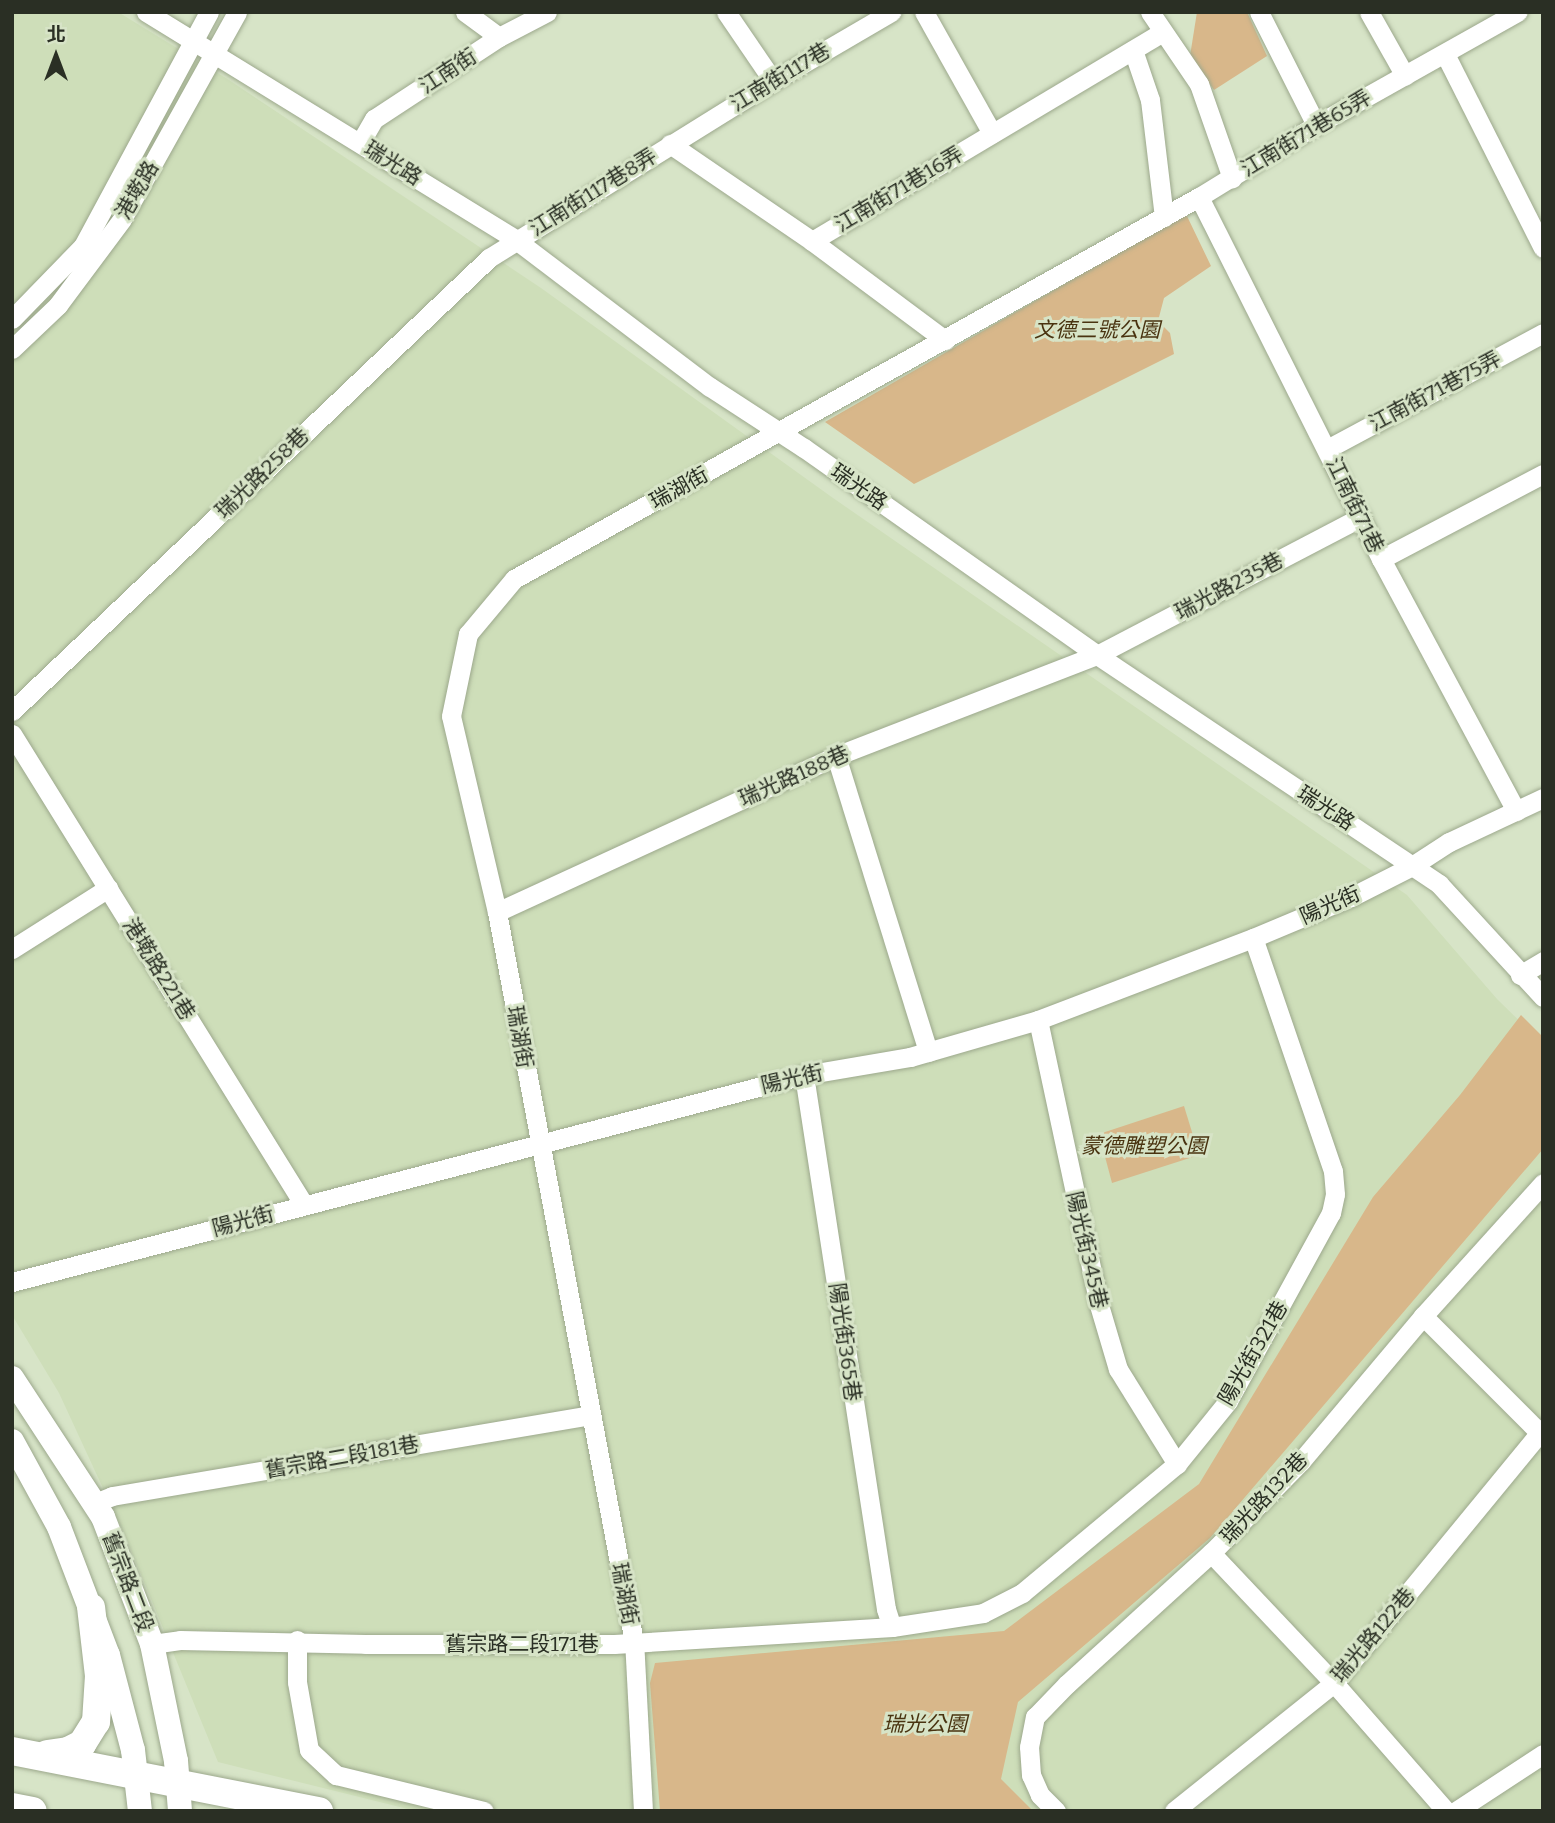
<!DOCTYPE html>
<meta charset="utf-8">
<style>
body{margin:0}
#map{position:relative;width:1555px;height:1823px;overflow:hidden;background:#d7e4c7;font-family:Bitter,"Noto Sans TC",serif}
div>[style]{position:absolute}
.built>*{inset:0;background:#cedeb9}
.green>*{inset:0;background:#d8b78a}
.roads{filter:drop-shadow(0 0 2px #9ca88c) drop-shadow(0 0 2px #9ca88c)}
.minor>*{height:19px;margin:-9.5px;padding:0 9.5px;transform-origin:9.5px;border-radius:9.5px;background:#fff}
.major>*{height:24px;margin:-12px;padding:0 12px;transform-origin:12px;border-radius:12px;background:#fff}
.highway>*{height:28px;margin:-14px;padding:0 14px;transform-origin:14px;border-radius:14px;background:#fff}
span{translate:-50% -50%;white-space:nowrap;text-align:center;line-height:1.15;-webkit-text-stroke:6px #d7e4c7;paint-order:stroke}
.street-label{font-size:21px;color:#2a2f24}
.park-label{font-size:21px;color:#493310;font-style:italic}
.frame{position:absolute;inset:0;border:14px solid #2a2f24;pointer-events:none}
.north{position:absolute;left:21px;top:21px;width:70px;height:70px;-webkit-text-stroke:5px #d7e4c7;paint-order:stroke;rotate:0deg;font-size:19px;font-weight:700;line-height:28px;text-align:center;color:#2a2f24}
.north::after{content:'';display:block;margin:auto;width:24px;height:32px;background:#2a2f24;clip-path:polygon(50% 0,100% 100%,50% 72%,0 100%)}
</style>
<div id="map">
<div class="built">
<div style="clip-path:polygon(12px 12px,118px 12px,229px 80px,541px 288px,833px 498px,1407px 895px,1497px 999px,1543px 1044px,1543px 1811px,416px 1811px,218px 1762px,126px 1538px,59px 1393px,12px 1315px)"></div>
</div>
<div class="green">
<div style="clip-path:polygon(1197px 12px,1247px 12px,1267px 56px,1214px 90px,1190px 56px)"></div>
<div style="clip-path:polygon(1186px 214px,1211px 266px,1164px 298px,1158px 321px,1170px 333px,1174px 354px,914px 484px,825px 422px)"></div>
<div style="clip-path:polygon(1521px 1015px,1543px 1037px,1543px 1149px,1210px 1538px,1018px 1702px,1001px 1779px,1033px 1811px,660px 1811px,650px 1683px,655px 1663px,1004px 1631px,1199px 1484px,1373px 1197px,1460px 1095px)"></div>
<div style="clip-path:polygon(1184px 1106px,1199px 1155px,1112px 1183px,1099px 1134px)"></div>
</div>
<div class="roads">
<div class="minor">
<div style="left:146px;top:12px;width:435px;rotate:31.6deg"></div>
<div style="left:516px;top:240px;width:243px;rotate:37.2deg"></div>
<div style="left:710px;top:387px;width:112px;rotate:33deg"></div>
<div style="left:804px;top:448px;width:359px;rotate:35.2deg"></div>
<div style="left:1097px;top:655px;width:412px;rotate:33.8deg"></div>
<div style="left:1439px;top:884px;width:154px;rotate:47.4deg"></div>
<div style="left:465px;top:12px;width:42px;rotate:36.3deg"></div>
<div style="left:726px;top:12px;width:83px;rotate:55.7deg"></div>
<div style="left:924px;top:12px;width:139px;rotate:60.7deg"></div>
<div style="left:1150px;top:12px;width:87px;rotate:55.8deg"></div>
<div style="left:1199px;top:84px;width:100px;rotate:70.7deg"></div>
<div style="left:1259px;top:12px;width:127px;rotate:63.2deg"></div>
<div style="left:1369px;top:12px;width:73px;rotate:60.6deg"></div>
<div style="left:1133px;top:50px;width:53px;rotate:71.2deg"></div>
<div style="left:1150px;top:100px;width:118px;rotate:83.2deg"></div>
<div style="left:1445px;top:54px;width:217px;rotate:63.2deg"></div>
<div style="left:360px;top:143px;width:28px;rotate:-60deg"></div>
<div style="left:374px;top:119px;width:149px;rotate:-33.3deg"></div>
<div style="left:499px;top:37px;width:54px;rotate:-27.5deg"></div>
<div style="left:670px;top:144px;width:172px;rotate:34.3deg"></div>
<div style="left:812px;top:241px;width:166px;rotate:36.7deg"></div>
<div style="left:1199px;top:197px;width:405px;rotate:63.3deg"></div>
<div style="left:1381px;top:559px;width:286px;rotate:61.8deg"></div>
<div style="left:812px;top:241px;width:406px;rotate:-30.8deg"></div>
<div style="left:12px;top:319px;width:102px;rotate:-45.8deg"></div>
<div style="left:83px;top:246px;width:266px;rotate:-61.7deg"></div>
<div style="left:12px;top:349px;width:64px;rotate:-43.7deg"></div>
<div style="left:58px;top:305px;width:107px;rotate:-53.3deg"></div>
<div style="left:122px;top:219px;width:237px;rotate:-60.9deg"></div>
<div style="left:1327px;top:449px;width:245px;rotate:-28.2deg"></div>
<div style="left:1381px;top:559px;width:183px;rotate:-27.7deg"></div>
<div style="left:12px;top:711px;width:658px;rotate:-43.52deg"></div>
<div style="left:489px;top:258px;width:335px;rotate:-31.9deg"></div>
<div style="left:773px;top:81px;width:137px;rotate:-30.3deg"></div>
<div style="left:12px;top:734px;width:554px;rotate:58.2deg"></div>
<div style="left:836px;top:756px;width:310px;rotate:72.7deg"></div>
<div style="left:497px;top:912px;width:373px;rotate:-24.7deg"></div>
<div style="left:836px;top:756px;width:280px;rotate:-21.2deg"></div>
<div style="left:1097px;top:655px;width:298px;rotate:-27.6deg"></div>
<div style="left:12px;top:949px;width:114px;rotate:-32.4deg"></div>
<div style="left:1520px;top:975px;width:27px;rotate:-31deg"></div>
<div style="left:1038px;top:1020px;width:291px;rotate:77.9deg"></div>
<div style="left:1099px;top:1305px;width:67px;rotate:73.5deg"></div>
<div style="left:1118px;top:1369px;width:112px;rotate:58.2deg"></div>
<div style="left:804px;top:1075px;width:540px;rotate:81.27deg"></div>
<div style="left:886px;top:1609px;width:19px;rotate:72deg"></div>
<div style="left:892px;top:1627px;width:92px;rotate:-8.7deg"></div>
<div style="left:983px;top:1613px;width:44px;rotate:-27.1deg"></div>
<div style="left:1022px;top:1593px;width:202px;rotate:-39.8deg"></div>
<div style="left:1177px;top:1464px;width:81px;rotate:-51deg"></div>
<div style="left:1228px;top:1401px;width:214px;rotate:-61.3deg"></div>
<div style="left:1331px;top:1213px;width:19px;rotate:-78deg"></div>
<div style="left:1335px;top:1194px;width:23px;rotate:-95deg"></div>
<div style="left:1333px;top:1171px;width:246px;rotate:-108.9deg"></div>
<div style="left:12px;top:1282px;width:819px;rotate:-14.65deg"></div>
<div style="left:804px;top:1075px;width:108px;rotate:-9.6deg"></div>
<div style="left:910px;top:1057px;width:133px;rotate:-16.1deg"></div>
<div style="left:1038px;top:1020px;width:230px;rotate:-20.9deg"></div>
<div style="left:1253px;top:938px;width:106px;rotate:-22.7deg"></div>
<div style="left:1351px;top:897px;width:68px;rotate:-26.9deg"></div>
<div style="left:1412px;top:866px;width:44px;rotate:-33deg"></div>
<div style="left:1449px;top:842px;width:104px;rotate:-25.1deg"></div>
<div style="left:1423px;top:1316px;width:170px;rotate:45deg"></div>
<div style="left:95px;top:1503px;width:18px;rotate:-22deg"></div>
<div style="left:112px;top:1496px;width:485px;rotate:-9.6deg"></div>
<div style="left:1211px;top:1553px;width:179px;rotate:46.6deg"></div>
<div style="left:1334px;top:1683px;width:170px;rotate:48.8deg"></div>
<div style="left:297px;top:1640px;width:42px;rotate:90deg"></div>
<div style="left:297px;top:1682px;width:69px;rotate:80deg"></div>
<div style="left:309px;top:1750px;width:37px;rotate:43deg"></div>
<div style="left:336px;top:1775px;width:152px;rotate:13.7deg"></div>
<div style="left:152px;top:1644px;width:28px;rotate:-8deg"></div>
<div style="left:180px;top:1640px;width:185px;rotate:1.2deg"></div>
<div style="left:365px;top:1644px;width:249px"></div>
<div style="left:614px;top:1644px;width:279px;rotate:-3.5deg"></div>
<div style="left:643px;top:1811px;width:169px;rotate:-93deg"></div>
<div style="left:634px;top:1642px;width:743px;rotate:-100.63deg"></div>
<div style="left:497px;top:912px;width:201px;rotate:-103.2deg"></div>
<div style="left:451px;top:716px;width:84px;rotate:-78.3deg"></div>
<div style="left:468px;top:634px;width:72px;rotate:-50.1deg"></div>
<div style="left:514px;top:579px;width:784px;rotate:-29.15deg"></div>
<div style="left:1199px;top:197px;width:137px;rotate:-31.6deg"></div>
<div style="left:1316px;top:125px;width:231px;rotate:-29.3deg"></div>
<div style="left:1056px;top:1811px;width:23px;rotate:-135deg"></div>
<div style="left:1040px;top:1795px;width:22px;rotate:-114deg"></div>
<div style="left:1031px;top:1775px;width:28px;rotate:-94deg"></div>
<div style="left:1029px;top:1747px;width:31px;rotate:-79deg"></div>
<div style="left:1035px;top:1717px;width:46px;rotate:-45.9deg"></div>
<div style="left:1067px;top:1684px;width:195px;rotate:-42.3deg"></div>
<div style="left:1211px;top:1553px;width:129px;rotate:-45.6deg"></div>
<div style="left:1301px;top:1461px;width:189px;rotate:-49.9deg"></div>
<div style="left:1423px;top:1316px;width:179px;rotate:-47.9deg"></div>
<div style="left:1174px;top:1811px;width:205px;rotate:-38.7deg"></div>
<div style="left:1334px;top:1683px;width:329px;rotate:-50.6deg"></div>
<div style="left:1456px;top:1811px;width:104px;rotate:-33.2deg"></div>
</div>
<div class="major">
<div style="left:12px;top:1378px;width:166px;rotate:56.8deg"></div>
<div style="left:103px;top:1517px;width:136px;rotate:68.9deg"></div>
<div style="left:152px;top:1644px;width:119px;rotate:78.4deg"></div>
<div style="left:176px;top:1761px;width:50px;rotate:85.4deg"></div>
<div style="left:12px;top:1441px;width:98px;rotate:61.3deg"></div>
<div style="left:59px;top:1527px;width:137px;rotate:69.1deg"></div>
<div style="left:108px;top:1655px;width:98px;rotate:75.3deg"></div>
<div style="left:133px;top:1750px;width:61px;rotate:83.5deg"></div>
</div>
<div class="highway">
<div style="left:12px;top:1751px;width:313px;rotate:11.1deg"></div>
<div style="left:47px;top:1754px;width:21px;rotate:-8deg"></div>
<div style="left:68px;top:1751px;width:16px;rotate:-27deg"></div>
<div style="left:82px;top:1744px;width:26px;rotate:-58deg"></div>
<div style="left:96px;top:1722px;width:46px;rotate:-86.3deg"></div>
<div style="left:99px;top:1676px;width:69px;rotate:-96.6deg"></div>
<div style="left:12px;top:1807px;width:21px;rotate:11deg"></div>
</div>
</div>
<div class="street-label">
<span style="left:448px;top:71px;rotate:-33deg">江南街</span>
<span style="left:780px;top:77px;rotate:-31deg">江南街117巷</span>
<span style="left:1306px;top:133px;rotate:-31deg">江南街71巷65弄</span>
<span style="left:393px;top:163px;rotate:32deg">瑞光路</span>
<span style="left:899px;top:189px;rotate:-31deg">江南街71巷16弄</span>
<span style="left:137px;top:190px;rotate:-60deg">港墘路</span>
<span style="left:593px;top:192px;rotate:-32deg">江南街117巷8弄</span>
<span style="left:1435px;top:391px;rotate:-28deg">江南街71巷75弄</span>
<span style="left:262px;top:473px;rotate:-44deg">瑞光路258巷</span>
<span style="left:859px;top:487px;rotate:35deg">瑞光路</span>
<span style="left:679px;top:488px;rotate:-29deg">瑞湖街</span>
<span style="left:1355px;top:505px;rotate:64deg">江南街71巷</span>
<span style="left:1229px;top:586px;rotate:-28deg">瑞光路235巷</span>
<span style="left:794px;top:776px;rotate:-24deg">瑞光路188巷</span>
<span style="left:1326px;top:808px;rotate:33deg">瑞光路</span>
<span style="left:1330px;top:905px;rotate:-24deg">陽光街</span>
<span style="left:159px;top:969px;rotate:58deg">港墘路221巷</span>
<span style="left:520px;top:1037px;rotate:80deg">瑞湖街</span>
<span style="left:792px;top:1079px;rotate:-13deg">陽光街</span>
<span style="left:243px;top:1221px;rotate:-15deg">陽光街</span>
<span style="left:1087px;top:1250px;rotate:77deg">陽光街345巷</span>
<span style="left:845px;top:1342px;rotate:82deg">陽光街365巷</span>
<span style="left:1253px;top:1353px;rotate:-60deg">陽光街321巷</span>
<span style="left:342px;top:1457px;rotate:-10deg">舊宗路二段181巷</span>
<span style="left:1264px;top:1498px;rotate:-47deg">瑞光路132巷</span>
<span style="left:128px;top:1582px;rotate:69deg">舊宗路二段</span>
<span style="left:625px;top:1594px;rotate:79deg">瑞湖街</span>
<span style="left:1373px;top:1635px;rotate:-50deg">瑞光路122巷</span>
<span style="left:522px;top:1644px">舊宗路二段171巷</span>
</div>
<div class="park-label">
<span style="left:1097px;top:330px">文德三號公園</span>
<span style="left:1144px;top:1146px">蒙德雕塑公園</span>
<span style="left:925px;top:1724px">瑞光公園</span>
</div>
<div class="frame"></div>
<div class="north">北</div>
</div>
